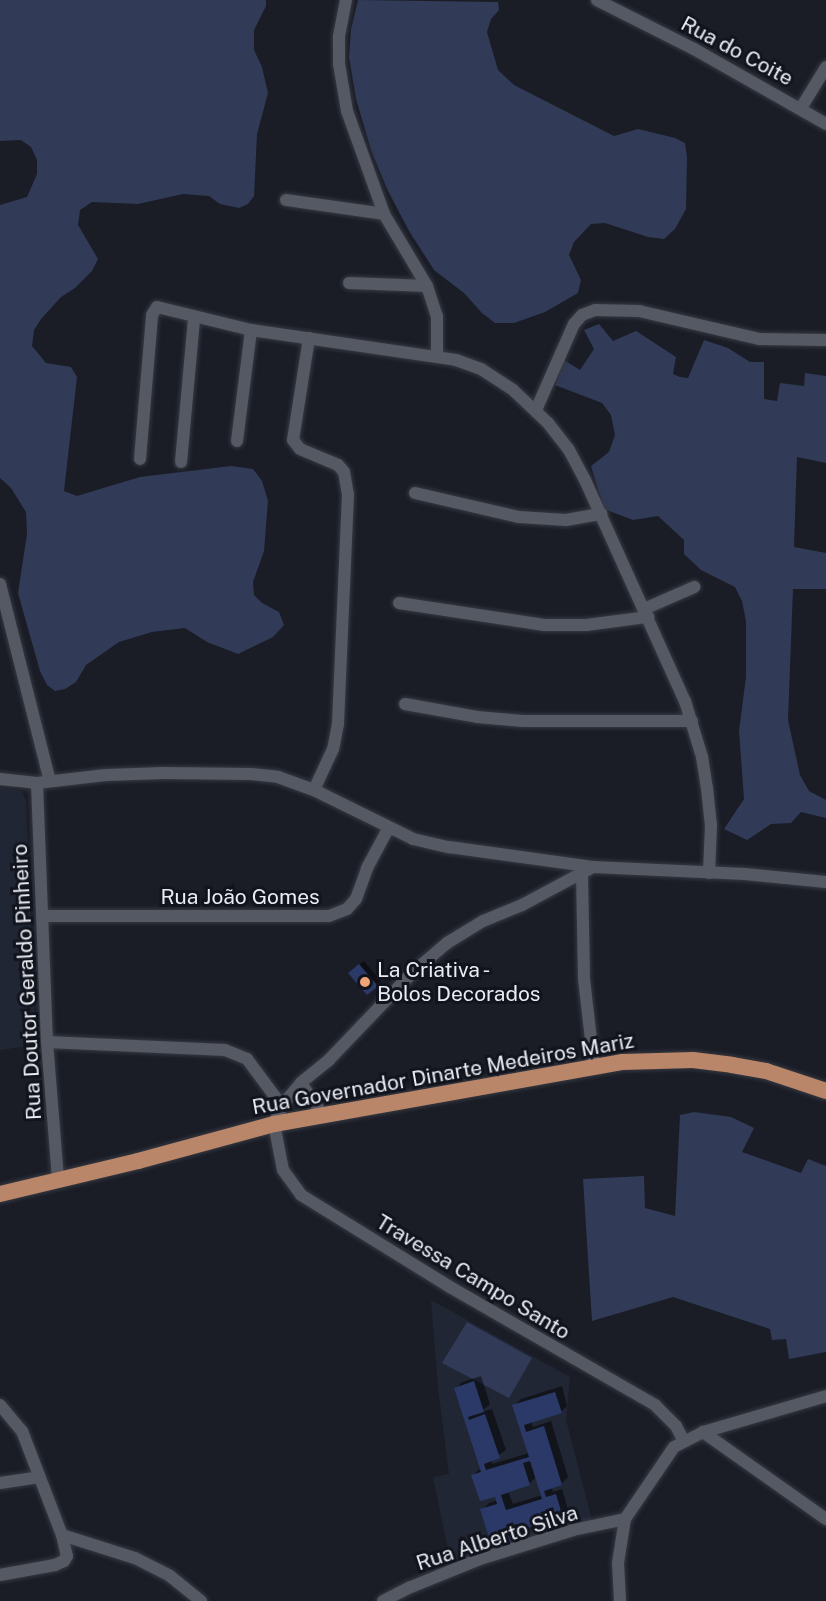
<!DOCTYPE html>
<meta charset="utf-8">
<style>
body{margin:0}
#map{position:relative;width:826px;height:1601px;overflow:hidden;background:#1a1d26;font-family:"Public Sans",sans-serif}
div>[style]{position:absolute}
.built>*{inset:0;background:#212634}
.green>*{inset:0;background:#313b57}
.shadow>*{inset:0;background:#0007}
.building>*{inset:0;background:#2a3967}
.roads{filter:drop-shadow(0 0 2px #373941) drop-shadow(0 0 2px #373941)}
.minor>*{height:12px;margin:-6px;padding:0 6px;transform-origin:6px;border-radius:6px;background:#555964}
.major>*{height:16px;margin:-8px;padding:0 8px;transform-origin:8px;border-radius:8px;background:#b9866a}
.dots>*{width:16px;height:16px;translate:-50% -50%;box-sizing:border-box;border:3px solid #11141d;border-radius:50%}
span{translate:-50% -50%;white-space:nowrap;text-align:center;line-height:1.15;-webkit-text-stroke:6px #11141d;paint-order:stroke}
.street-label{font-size:21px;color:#e9ecf2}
.poi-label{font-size:21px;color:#e9ecf2}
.left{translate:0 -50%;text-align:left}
</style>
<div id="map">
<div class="built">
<div style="clip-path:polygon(0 788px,22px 791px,26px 801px,36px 1045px,0 1050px)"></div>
<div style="clip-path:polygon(431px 1300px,570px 1377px,566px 1420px,592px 1520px,512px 1541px,495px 1547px,496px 1551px,451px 1564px,433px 1477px,449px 1474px,438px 1387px)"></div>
</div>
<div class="green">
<div style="clip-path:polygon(0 0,266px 0,266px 6px,254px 30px,254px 50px,262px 67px,268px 93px,257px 134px,254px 196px,248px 204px,239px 208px,220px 204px,209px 196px,183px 194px,138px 204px,92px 202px,80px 210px,78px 225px,98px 259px,92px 271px,75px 288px,61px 297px,41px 319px,34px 330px,32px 346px,46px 363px,71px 367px,77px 377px,64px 491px,77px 496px,140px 477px,231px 466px,253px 469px,262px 481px,268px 501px,264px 551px,253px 582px,254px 595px,262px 603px,279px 612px,284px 625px,273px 637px,238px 654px,207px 642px,185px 628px,152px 632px,119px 642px,86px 665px,76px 682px,65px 689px,55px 691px,47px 685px,40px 671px,18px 593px,27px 534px,26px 512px,11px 488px,0 478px,0 205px,27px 197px,37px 174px,37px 160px,31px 147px,21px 140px,0 141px)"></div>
<div style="clip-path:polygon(358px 0,498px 2px,499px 10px,491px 19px,487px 32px,498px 70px,514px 85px,614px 136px,638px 129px,675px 138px,685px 143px,687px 157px,686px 209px,675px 229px,664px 239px,648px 237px,605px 223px,591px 224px,574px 242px,569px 255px,581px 280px,578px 293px,545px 312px,514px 323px,495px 323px,482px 313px,464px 293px,434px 270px,409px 231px,387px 189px,371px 150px,356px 99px,349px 57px,351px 29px)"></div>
<div style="clip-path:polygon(599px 324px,613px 341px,636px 331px,676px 357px,673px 374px,680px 377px,688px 378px,704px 340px,728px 348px,750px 362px,764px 362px,764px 399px,777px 401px,780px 383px,804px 386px,805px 373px,826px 376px,826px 463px,797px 457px,794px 547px,826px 553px,826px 589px,793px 589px,788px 720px,800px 775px,809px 791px,826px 800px,826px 818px,801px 812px,791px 823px,771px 824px,747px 840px,724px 829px,744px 799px,739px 731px,746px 677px,746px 621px,742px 601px,735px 587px,701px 570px,684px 554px,684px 540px,658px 516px,633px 520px,604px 509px,591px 466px,609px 452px,615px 435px,611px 415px,602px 403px,555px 385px,564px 360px,580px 370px,594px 349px,584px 330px)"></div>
<div style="clip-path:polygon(694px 1112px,731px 1117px,754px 1128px,742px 1152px,801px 1173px,808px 1159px,826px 1166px,826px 1352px,789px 1359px,786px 1339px,772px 1340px,770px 1329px,673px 1297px,592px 1321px,583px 1179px,644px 1176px,645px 1208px,675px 1216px,680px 1115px)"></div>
<div style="clip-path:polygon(467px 1322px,532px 1358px,509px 1398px,442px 1363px)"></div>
</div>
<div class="shadow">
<div style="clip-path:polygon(364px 961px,381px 981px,367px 993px,354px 969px)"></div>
<div style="clip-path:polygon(evenodd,481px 1376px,490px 1404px,481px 1412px,492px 1409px,506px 1450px,491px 1460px,492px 1464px,529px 1453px,514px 1406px,521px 1399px,562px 1386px,567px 1406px,561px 1412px,531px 1421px,533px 1427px,551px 1421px,568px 1477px,561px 1484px,551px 1487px,553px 1492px,562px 1489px,569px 1513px,563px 1519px,520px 1528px,521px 1532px,515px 1539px,482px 1510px,489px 1503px,498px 1500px,496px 1495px,473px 1475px,481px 1468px,456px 1389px,462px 1382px,481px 1376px,536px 1477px,542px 1495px,513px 1504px,508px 1491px,529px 1484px,536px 1477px)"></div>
</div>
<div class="building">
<div style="clip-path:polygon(359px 964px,378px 986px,367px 995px,348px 973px)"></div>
<div style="clip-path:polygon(evenodd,474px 1381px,484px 1412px,468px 1417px,469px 1420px,485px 1414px,500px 1458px,484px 1464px,486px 1470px,529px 1457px,512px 1405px,555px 1392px,562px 1413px,524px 1425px,526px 1432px,544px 1426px,562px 1485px,544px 1491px,546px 1497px,556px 1494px,564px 1521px,519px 1530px,517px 1524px,511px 1526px,516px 1540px,510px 1542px,508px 1535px,490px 1541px,480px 1509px,497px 1504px,495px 1497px,480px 1501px,471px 1475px,481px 1472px,454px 1388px,474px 1381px,530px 1461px,542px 1499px,506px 1510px,501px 1495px,530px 1485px,523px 1463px,530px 1461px)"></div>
</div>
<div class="roads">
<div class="minor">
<div style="left:346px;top:0;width:38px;rotate:101deg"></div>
<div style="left:339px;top:37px;width:27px;rotate:90deg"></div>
<div style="left:339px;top:64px;width:48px;rotate:80.3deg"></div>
<div style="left:347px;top:111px;width:109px;rotate:70.2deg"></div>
<div style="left:384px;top:214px;width:84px;rotate:59.2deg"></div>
<div style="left:427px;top:286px;width:32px;rotate:72deg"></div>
<div style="left:437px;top:316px;width:40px;rotate:90deg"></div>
<div style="left:597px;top:0;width:109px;rotate:26.8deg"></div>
<div style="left:694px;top:49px;width:152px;rotate:29.6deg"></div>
<div style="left:801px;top:108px;width:48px;rotate:-58.6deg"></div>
<div style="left:286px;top:200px;width:99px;rotate:8.1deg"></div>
<div style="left:349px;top:283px;width:78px;rotate:2.2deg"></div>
<div style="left:309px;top:338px;width:103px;rotate:98.9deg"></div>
<div style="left:293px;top:440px;width:11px;rotate:52deg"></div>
<div style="left:300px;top:449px;width:41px;rotate:22.8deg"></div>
<div style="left:338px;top:465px;width:9px;rotate:49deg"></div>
<div style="left:344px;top:472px;width:22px;rotate:80deg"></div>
<div style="left:348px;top:494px;width:230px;rotate:92.5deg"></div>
<div style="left:338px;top:724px;width:25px;rotate:101deg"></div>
<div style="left:333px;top:749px;width:45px;rotate:114.9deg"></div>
<div style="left:536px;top:410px;width:94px;rotate:-66.2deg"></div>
<div style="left:574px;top:324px;width:12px;rotate:-48deg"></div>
<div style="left:582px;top:315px;width:14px;rotate:-21deg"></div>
<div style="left:595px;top:310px;width:44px;rotate:1.3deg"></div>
<div style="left:639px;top:311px;width:123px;rotate:13.1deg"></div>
<div style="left:759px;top:339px;width:67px;rotate:0.9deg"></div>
<div style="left:237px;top:441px;width:112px;rotate:-82.8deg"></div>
<div style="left:140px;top:459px;width:144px;rotate:-85.2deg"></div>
<div style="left:152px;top:315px;width:9px;rotate:-58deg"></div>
<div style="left:157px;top:307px;width:97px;rotate:13.7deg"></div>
<div style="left:251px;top:330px;width:207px;rotate:8.3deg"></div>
<div style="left:456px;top:360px;width:27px;rotate:20deg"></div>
<div style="left:481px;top:369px;width:38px;rotate:33deg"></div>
<div style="left:513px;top:390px;width:48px;rotate:43.3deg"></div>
<div style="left:548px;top:423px;width:34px;rotate:52deg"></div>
<div style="left:569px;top:450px;width:34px;rotate:62deg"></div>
<div style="left:585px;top:480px;width:243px;rotate:65.7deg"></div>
<div style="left:685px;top:701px;width:59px;rotate:73.1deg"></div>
<div style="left:702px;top:757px;width:31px;rotate:81deg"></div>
<div style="left:707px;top:788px;width:37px;rotate:84deg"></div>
<div style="left:711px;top:825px;width:48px;rotate:92.4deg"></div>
<div style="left:181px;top:462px;width:145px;rotate:-84.8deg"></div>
<div style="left:415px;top:493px;width:107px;rotate:13deg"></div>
<div style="left:519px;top:517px;width:47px;rotate:3.7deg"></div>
<div style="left:566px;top:520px;width:36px;rotate:-10deg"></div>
<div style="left:0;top:584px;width:203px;rotate:75.8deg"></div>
<div style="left:399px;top:603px;width:147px;rotate:8.6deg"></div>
<div style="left:544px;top:625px;width:42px"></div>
<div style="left:586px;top:625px;width:63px;rotate:-7.4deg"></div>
<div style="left:644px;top:609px;width:55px;rotate:-23.7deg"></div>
<div style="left:405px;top:704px;width:73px;rotate:10.2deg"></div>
<div style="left:477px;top:717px;width:46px;rotate:5deg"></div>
<div style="left:523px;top:721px;width:169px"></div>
<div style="left:0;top:779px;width:37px;rotate:6deg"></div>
<div style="left:37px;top:783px;width:69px;rotate:-6.6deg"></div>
<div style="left:106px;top:775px;width:58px;rotate:-2deg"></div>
<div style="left:164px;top:773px;width:87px;rotate:0.7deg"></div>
<div style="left:251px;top:774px;width:27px;rotate:6deg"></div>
<div style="left:278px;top:777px;width:38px;rotate:20deg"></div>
<div style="left:314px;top:790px;width:110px;rotate:26.3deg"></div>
<div style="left:413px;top:839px;width:37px;rotate:13deg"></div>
<div style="left:449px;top:847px;width:145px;rotate:7.9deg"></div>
<div style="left:593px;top:867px;width:152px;rotate:2.6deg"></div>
<div style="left:745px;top:874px;width:81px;rotate:5.6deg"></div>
<div style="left:37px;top:783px;width:259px;rotate:87.8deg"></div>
<div style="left:47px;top:1042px;width:137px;rotate:85.4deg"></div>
<div style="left:593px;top:867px;width:81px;rotate:151.8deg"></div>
<div style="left:522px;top:905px;width:42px;rotate:157.7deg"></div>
<div style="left:483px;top:921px;width:42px;rotate:148.6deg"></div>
<div style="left:447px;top:943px;width:45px;rotate:139.5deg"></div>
<div style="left:413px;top:972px;width:122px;rotate:133.7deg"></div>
<div style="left:329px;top:1060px;width:36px;rotate:141deg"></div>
<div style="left:301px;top:1083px;width:30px;rotate:130deg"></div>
<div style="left:282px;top:1106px;width:20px;rotate:114deg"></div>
<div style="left:274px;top:1124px;width:47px;rotate:78.9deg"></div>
<div style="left:283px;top:1170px;width:31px;rotate:54deg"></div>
<div style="left:301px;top:1195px;width:175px;rotate:31.7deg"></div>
<div style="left:450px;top:1287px;width:237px;rotate:29.9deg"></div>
<div style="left:655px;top:1405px;width:30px;rotate:45deg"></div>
<div style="left:676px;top:1426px;width:16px;rotate:63deg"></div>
<div style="left:582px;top:874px;width:105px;rotate:88.9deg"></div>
<div style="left:584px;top:979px;width:88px;rotate:83.4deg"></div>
<div style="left:42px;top:916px;width:287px"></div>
<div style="left:329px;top:916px;width:19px;rotate:-21deg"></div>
<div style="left:347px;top:909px;width:13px;rotate:-48deg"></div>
<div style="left:356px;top:899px;width:33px;rotate:-70deg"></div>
<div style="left:367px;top:868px;width:44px;rotate:-61.7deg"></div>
<div style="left:47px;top:1042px;width:178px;rotate:2.6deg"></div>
<div style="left:225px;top:1050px;width:24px;rotate:22deg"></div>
<div style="left:247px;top:1059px;width:59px;rotate:53.3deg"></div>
<div style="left:301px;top:1083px;width:37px;rotate:56deg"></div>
<div style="left:0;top:1405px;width:34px;rotate:50deg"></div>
<div style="left:22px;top:1431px;width:111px;rotate:69deg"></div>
<div style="left:62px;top:1535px;width:22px;rotate:77deg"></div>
<div style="left:67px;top:1556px;width:6px;rotate:121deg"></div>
<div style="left:64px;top:1561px;width:10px;rotate:156deg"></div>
<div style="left:55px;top:1565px;width:56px;rotate:169.7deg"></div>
<div style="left:703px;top:1432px;width:151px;rotate:35.3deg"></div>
<div style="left:0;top:1483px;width:40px;rotate:-8.5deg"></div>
<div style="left:62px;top:1535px;width:77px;rotate:17.5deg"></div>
<div style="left:135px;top:1558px;width:39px;rotate:27deg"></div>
<div style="left:170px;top:1576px;width:40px;rotate:39deg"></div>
<div style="left:383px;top:1601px;width:31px;rotate:-27deg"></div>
<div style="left:411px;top:1587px;width:74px;rotate:-22.1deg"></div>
<div style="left:480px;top:1559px;width:97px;rotate:-17.3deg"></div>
<div style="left:573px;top:1530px;width:53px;rotate:-11.9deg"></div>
<div style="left:620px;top:1601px;width:38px;rotate:-93deg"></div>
<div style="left:618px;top:1563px;width:45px;rotate:-81deg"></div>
<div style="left:625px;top:1519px;width:87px;rotate:-55.8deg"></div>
<div style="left:674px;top:1447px;width:33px;rotate:-27deg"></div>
<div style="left:703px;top:1432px;width:128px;rotate:-16.3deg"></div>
</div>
<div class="major">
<div style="left:0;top:1194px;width:142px;rotate:-13.4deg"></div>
<div style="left:138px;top:1161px;width:141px;rotate:-15.2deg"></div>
<div style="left:274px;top:1124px;width:353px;rotate:-10.1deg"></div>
<div style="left:622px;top:1062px;width:71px;rotate:-1.6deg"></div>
<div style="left:693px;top:1060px;width:39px;rotate:7deg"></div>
<div style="left:732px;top:1065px;width:35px;rotate:10deg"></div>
<div style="left:766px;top:1071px;width:63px;rotate:18.4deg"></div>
</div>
</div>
<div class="dots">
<div style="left:365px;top:982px;background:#efa376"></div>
</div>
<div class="street-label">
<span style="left:737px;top:51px;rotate:28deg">Rua do Coite</span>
<span style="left:240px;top:897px">Rua João Gomes</span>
<span style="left:27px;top:982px;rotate:-93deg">Rua Doutor Geraldo Pinheiro</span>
<span style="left:443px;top:1074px;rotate:-10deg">Rua Governador Dinarte Medeiros Mariz</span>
<span style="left:473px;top:1277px;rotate:31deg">Travessa Campo Santo</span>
<span style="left:497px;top:1538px;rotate:-18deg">Rua Alberto Silva</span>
</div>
<div class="poi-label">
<span class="left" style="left:377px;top:982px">La Criativa -<br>Bolos Decorados</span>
</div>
</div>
